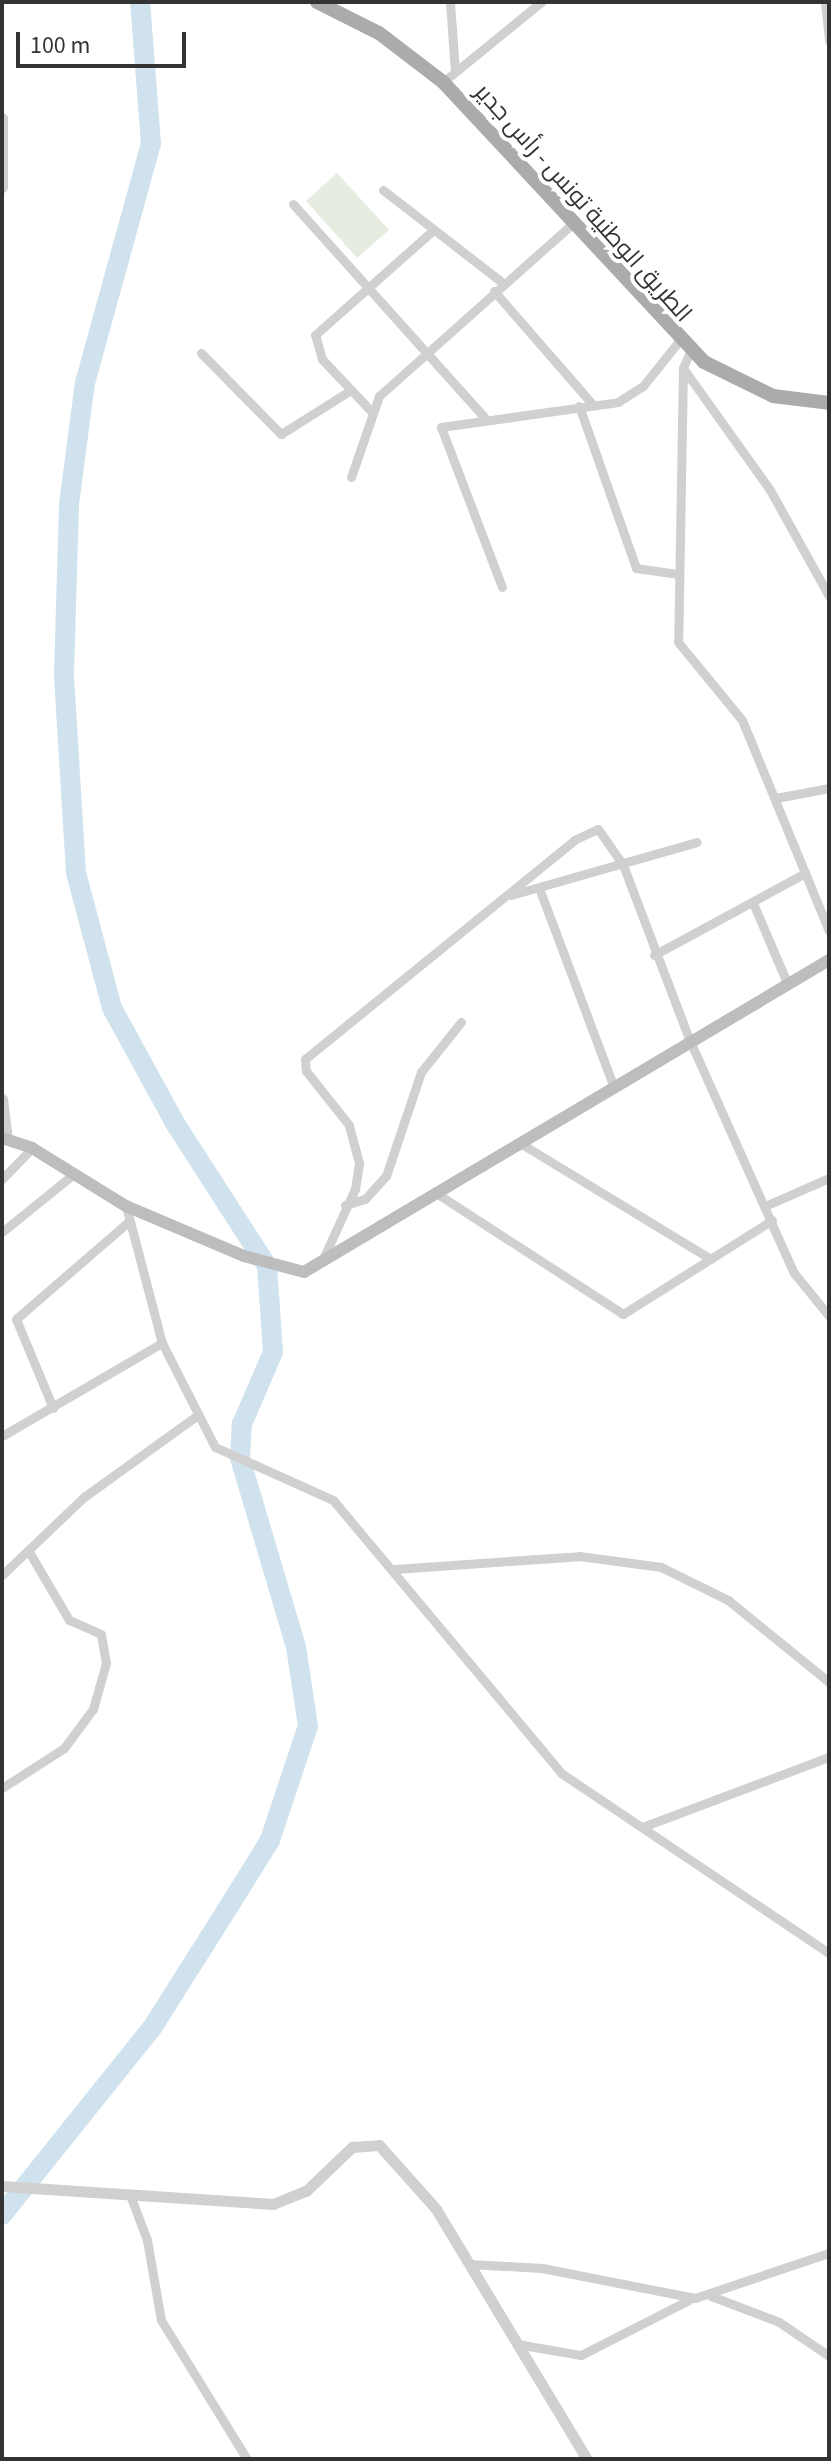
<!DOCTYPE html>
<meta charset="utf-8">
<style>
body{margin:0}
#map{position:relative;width:831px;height:2461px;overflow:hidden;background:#fff;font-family:"Source Sans 3",Cairo,sans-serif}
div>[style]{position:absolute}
.green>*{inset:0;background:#e6ecdf}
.river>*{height:20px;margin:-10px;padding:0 10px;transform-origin:10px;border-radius:10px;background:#cfe2ee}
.minor>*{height:9px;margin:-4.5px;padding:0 4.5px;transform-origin:4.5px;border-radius:4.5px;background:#d0d0d0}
.tertiary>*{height:11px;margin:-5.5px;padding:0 5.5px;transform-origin:5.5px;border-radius:5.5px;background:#d0d0d0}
.secondary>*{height:12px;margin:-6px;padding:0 6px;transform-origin:6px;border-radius:6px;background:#bdbdbd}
.primary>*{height:14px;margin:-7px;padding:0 7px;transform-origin:7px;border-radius:7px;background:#ababab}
span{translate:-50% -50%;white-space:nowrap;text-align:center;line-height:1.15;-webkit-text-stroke:8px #fff;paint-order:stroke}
.street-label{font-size:24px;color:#333}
.frame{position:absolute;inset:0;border:4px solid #333;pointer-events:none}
.scale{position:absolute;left:16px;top:32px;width:170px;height:36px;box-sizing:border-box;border:4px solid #333;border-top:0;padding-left:10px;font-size:24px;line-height:28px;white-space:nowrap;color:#333;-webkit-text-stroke:6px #fff;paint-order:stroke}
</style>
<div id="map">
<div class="green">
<div style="clip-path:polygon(337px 173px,389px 230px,357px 258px,306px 201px)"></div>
</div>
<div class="river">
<div style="left:2px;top:2215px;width:240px;rotate:-51.3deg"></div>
<div style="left:152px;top:2028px;width:148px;rotate:-57.7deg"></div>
<div style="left:231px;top:1903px;width:74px;rotate:-58.2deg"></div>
<div style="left:270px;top:1840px;width:120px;rotate:-71.6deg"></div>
<div style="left:308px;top:1726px;width:80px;rotate:-98.6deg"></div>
<div style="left:296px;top:1647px;width:197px;rotate:-106.5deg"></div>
<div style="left:240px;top:1458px;width:34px;rotate:-87deg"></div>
<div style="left:242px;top:1424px;width:78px;rotate:-66.7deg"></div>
<div style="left:273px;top:1352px;width:86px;rotate:-94deg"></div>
<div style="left:267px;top:1266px;width:170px;rotate:-122.8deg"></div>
<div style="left:175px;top:1123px;width:131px;rotate:-118.7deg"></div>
<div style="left:112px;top:1008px;width:140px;rotate:-104.9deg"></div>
<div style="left:76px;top:873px;width:199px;rotate:-93.5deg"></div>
<div style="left:64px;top:674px;width:170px;rotate:-88.3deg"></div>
<div style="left:69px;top:504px;width:122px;rotate:-82.5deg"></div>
<div style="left:85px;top:383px;width:248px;rotate:-74.6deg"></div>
<div style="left:151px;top:144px;width:142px;rotate:-94.4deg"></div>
</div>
<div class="minor">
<div style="left:450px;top:2px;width:70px;rotate:85.9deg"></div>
<div style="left:825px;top:2px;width:39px;rotate:84deg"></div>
<div style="left:443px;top:82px;width:127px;rotate:-39.2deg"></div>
<div style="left:383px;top:190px;width:152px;rotate:37.8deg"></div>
<div style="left:293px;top:204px;width:286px;rotate:48.1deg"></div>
<div style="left:494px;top:291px;width:151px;rotate:49deg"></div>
<div style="left:690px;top:352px;width:17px;rotate:114deg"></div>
<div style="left:683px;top:368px;width:274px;rotate:91deg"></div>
<div style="left:678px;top:642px;width:101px;rotate:50.6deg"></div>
<div style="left:742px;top:720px;width:228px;rotate:67.6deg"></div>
<div style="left:201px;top:353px;width:114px;rotate:45.4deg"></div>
<div style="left:281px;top:434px;width:83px;rotate:-32.2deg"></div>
<div style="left:683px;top:368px;width:150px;rotate:54.5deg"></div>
<div style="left:770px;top:490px;width:121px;rotate:60.9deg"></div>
<div style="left:579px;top:406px;width:172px;rotate:70.6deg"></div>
<div style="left:636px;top:568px;width:41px;rotate:8.3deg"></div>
<div style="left:370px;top:410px;width:70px;rotate:-133.3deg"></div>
<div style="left:322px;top:359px;width:25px;rotate:-106deg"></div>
<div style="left:315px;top:335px;width:157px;rotate:-41.6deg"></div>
<div style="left:351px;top:477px;width:86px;rotate:-70.9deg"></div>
<div style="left:379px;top:396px;width:260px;rotate:-41.7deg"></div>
<div style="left:502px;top:587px;width:171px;rotate:-110.9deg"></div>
<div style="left:441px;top:427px;width:179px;rotate:-8deg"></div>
<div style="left:618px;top:402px;width:30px;rotate:-33deg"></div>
<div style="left:643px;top:386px;width:58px;rotate:-51.3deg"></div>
<div style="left:776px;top:798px;width:54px;rotate:-10.7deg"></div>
<div style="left:539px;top:888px;width:214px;rotate:69.4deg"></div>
<div style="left:511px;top:895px;width:193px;rotate:-15.9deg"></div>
<div style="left:753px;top:903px;width:89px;rotate:66.9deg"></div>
<div style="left:654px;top:955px;width:172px;rotate:-28.5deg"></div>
<div style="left:520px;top:1143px;width:223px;rotate:31.3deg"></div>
<div style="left:2px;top:1179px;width:43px;rotate:-45.9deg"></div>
<div style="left:436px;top:1193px;width:223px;rotate:32.9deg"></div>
<div style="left:623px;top:1314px;width:176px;rotate:-32.2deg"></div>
<div style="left:345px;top:1205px;width:21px;rotate:-17deg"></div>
<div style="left:365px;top:1199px;width:31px;rotate:-48deg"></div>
<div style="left:386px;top:1176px;width:110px;rotate:-71.4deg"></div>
<div style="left:421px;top:1072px;width:64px;rotate:-51.3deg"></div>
<div style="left:126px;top:1206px;width:142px;rotate:75.3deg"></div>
<div style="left:162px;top:1343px;width:117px;rotate:63deg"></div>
<div style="left:215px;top:1447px;width:129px;rotate:24.2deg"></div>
<div style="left:333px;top:1500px;width:356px;rotate:50.1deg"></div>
<div style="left:561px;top:1773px;width:323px;rotate:33.9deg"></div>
<div style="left:765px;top:1206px;width:70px;rotate:-23.6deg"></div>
<div style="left:2px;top:1232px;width:87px;rotate:-39deg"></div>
<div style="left:322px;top:1261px;width:79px;rotate:-65.4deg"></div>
<div style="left:355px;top:1189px;width:26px;rotate:-81deg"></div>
<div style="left:359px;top:1163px;width:39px;rotate:-105deg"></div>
<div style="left:349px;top:1125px;width:69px;rotate:-128.5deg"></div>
<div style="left:306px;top:1071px;width:12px;rotate:-95deg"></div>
<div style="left:305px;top:1059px;width:347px;rotate:-39.1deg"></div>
<div style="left:574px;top:840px;width:26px;rotate:-25deg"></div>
<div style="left:598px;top:829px;width:44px;rotate:55.2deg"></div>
<div style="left:623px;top:865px;width:188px;rotate:69.2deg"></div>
<div style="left:690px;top:1041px;width:254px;rotate:65.9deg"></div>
<div style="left:794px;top:1273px;width:55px;rotate:50.9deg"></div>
<div style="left:53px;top:1408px;width:96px;rotate:-112.6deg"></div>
<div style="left:16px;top:1319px;width:150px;rotate:-40.9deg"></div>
<div style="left:2px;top:1436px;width:185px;rotate:-30.2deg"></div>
<div style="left:395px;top:1569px;width:184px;rotate:-4deg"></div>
<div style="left:579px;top:1556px;width:83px;rotate:7.6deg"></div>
<div style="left:661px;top:1567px;width:75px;rotate:26.2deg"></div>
<div style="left:728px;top:1600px;width:130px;rotate:39.1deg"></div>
<div style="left:2px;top:1575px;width:113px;rotate:-43.6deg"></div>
<div style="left:84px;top:1497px;width:137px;rotate:-35.8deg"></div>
<div style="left:2px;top:1788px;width:74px;rotate:-32.8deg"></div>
<div style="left:64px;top:1748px;width:49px;rotate:-53.4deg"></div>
<div style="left:93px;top:1709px;width:48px;rotate:-74.2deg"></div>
<div style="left:106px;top:1663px;width:29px;rotate:-100deg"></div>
<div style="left:101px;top:1634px;width:35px;rotate:-156deg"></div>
<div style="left:69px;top:1620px;width:81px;rotate:-120.4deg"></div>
<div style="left:645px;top:1826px;width:197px;rotate:-20.6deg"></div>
<div style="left:130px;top:2195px;width:48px;rotate:69.3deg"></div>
<div style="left:147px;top:2240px;width:81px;rotate:80.1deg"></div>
<div style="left:161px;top:2320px;width:163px;rotate:58.3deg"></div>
<div style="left:469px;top:2264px;width:73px;rotate:3.1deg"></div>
<div style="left:542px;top:2268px;width:156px;rotate:11.1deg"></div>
<div style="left:695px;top:2298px;width:141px;rotate:-18.6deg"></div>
<div style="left:711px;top:2296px;width:73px;rotate:20.9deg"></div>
<div style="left:779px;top:2322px;width:60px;rotate:34.2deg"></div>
<div style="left:517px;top:2344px;width:65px;rotate:9.8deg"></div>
<div style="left:581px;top:2355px;width:121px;rotate:-27deg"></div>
</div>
<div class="tertiary">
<div style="left:2px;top:118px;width:69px;rotate:90deg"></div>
<div style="left:2px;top:1099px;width:35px;rotate:83deg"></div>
<div style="left:2px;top:2186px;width:272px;rotate:3.8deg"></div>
<div style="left:273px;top:2204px;width:35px;rotate:-22deg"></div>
<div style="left:306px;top:2191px;width:64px;rotate:-43.7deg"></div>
<div style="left:352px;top:2147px;width:27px;rotate:-4deg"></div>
<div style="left:379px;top:2145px;width:86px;rotate:48.3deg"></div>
<div style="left:436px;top:2209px;width:292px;rotate:58.9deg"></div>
</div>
<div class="secondary">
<div style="left:2px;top:1138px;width:32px;rotate:18deg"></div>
<div style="left:32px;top:1148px;width:110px;rotate:31.7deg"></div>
<div style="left:126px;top:1206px;width:128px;rotate:23deg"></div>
<div style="left:244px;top:1256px;width:62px;rotate:14.9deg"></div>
<div style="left:304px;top:1272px;width:611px;rotate:-30.72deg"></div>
</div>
<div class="primary">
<div style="left:317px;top:2px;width:69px;rotate:26.6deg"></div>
<div style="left:379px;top:33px;width:81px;rotate:37.4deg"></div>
<div style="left:443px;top:82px;width:383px;rotate:47deg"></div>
<div style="left:704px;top:362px;width:77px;rotate:26.2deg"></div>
<div style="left:773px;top:396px;width:56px;rotate:7.1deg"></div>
</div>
<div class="street-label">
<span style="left:583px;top:203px;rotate:48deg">الطريق الوطنية تونس - رأس جدير</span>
</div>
<div class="frame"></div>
<div class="scale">100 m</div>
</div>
